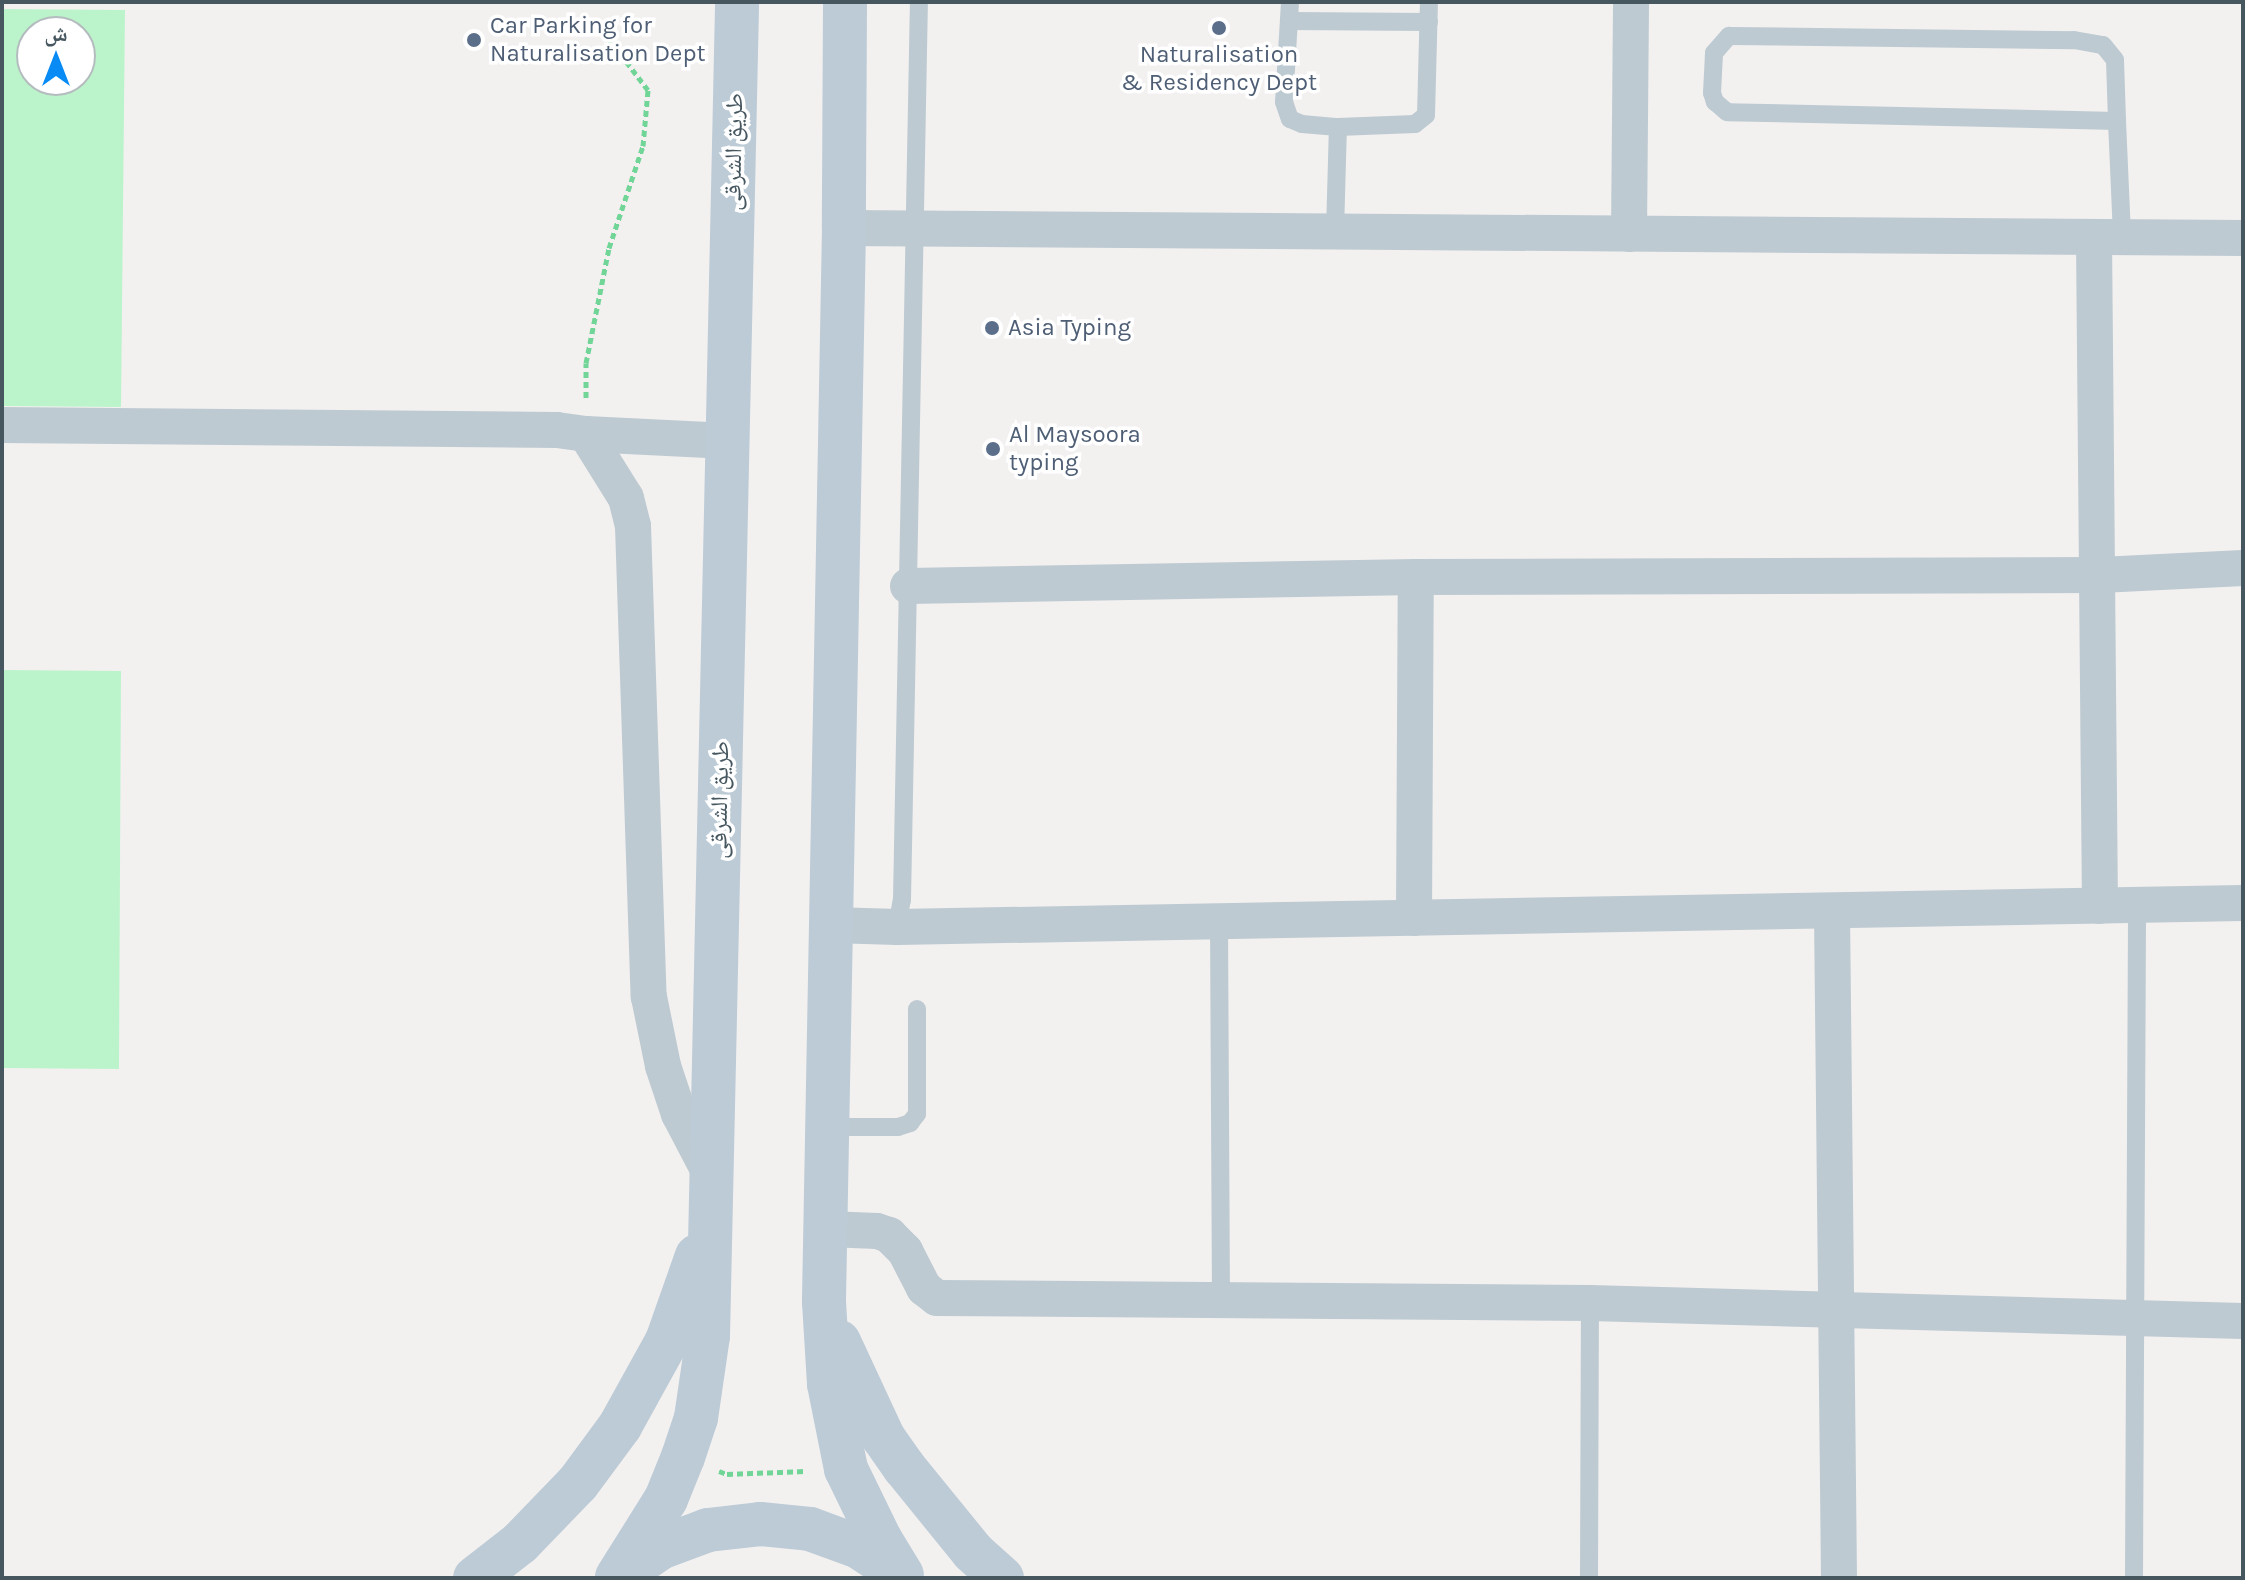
<!DOCTYPE html>
<meta charset="utf-8">
<style>
body{margin:0}
#map{position:relative;width:2245px;height:1580px;overflow:hidden;background:#f3f0f0;font-family:Karla,"Noto Naskh Arabic",sans-serif}
div>[style]{position:absolute}
.green>*{inset:0;background:#bbf4ca}
.path>*{height:5px;margin-top:-2.5px;transform-origin:0;background:repeating-linear-gradient(90deg,#70d597 0 6px,transparent 0 10px)}
.lane>*{height:18px;margin:-9px;padding:0 9px;transform-origin:9px;border-radius:9px;background:#bdcad1}
.street>*{height:36px;margin:-18px;padding:0 18px;transform-origin:18px;border-radius:18px;background:#bdcad1}
.secondary>*{height:44px;margin:-22px;padding:0 22px;transform-origin:22px;border-radius:22px;background:#bccbd6}
.dots>*{width:22px;height:22px;translate:-50% -50%;box-sizing:border-box;border:4px solid #fff;border-radius:50%}
span{translate:-50% -50%;white-space:nowrap;text-align:center;line-height:1.15;-webkit-text-stroke:7px #fff;paint-order:stroke}
.service-label{font-size:24px;color:#4e5e75}
.left{translate:0 -50%;text-align:left}
.street-label{font-size:24px;color:#465760}
.frame{position:absolute;inset:0;border:4px solid #465760;pointer-events:none}
.north{position:absolute;left:16px;top:16px;width:80px;height:80px;box-sizing:border-box;background:#fff;border:2px solid #b5bcbf;border-radius:50%;rotate:0deg;font-size:22px;font-weight:700;line-height:32px;text-align:center;color:#465760}
.north::after{content:'';display:block;margin:auto;width:28px;height:36px;background:#088bf5;clip-path:polygon(50% 0,100% 100%,50% 72%,0 100%)}
</style>
<div id="map">
<div class="green">
<div style="clip-path:polygon(evenodd,2px 9px,125px 10px,121px 407px,2px 406px,2px 9px,32px 32px,80px 32px,80px 80px,32px 80px,32px 32px)"></div>
<div style="clip-path:polygon(2px 670px,121px 671px,119px 1069px,2px 1068px)"></div>
</div>
<div class="path">
<div style="left:586px;top:398px;width:35px;rotate:-90deg"></div>
<div style="left:586px;top:363px;width:117px;rotate:-78.7deg"></div>
<div style="left:609px;top:248px;width:108px;rotate:-71.6deg"></div>
<div style="left:643px;top:146px;width:56px;rotate:-84.9deg"></div>
<div style="left:648px;top:90px;width:79px;rotate:-127.3deg"></div>
<div style="left:719px;top:1471px;width:9px;rotate:21deg"></div>
<div style="left:727px;top:1474px;width:78px;rotate:-2.2deg"></div>
</div>
<div class="lane">
<div style="left:1290px;top:2px;width:100px;rotate:93.4deg"></div>
<div style="left:1284px;top:102px;width:18px;rotate:71deg"></div>
<div style="left:1290px;top:119px;width:13px;rotate:23deg"></div>
<div style="left:1302px;top:124px;width:36px;rotate:5deg"></div>
<div style="left:1289px;top:21px;width:140px;rotate:0.4deg"></div>
<div style="left:2117px;top:121px;width:390px;rotate:-178.7deg"></div>
<div style="left:1727px;top:112px;width:16px;rotate:-140deg"></div>
<div style="left:1715px;top:102px;width:9px;rotate:-108deg"></div>
<div style="left:1712px;top:93px;width:40px;rotate:-87.1deg"></div>
<div style="left:1714px;top:53px;width:23px;rotate:-49deg"></div>
<div style="left:1729px;top:36px;width:345px;rotate:0.7deg"></div>
<div style="left:2074px;top:40px;width:29px;rotate:10deg"></div>
<div style="left:2103px;top:45px;width:19px;rotate:51deg"></div>
<div style="left:2115px;top:60px;width:61px;rotate:88.1deg"></div>
<div style="left:2117px;top:121px;width:116px;rotate:87.5deg"></div>
<div style="left:1335px;top:232px;width:105px;rotate:-88.4deg"></div>
<div style="left:1338px;top:127px;width:77px;rotate:-2.2deg"></div>
<div style="left:1415px;top:124px;width:14px;rotate:-39deg"></div>
<div style="left:1426px;top:115px;width:113px;rotate:-88.5deg"></div>
<div style="left:1219px;top:922px;width:379px;rotate:89.7deg"></div>
<div style="left:897px;top:927px;width:27px;rotate:-80deg"></div>
<div style="left:902px;top:900px;width:898px;rotate:-88.92deg"></div>
<div style="left:828px;top:1127px;width:70px"></div>
<div style="left:898px;top:1127px;width:13px;rotate:-18deg"></div>
<div style="left:910px;top:1123px;width:11px;rotate:-52deg"></div>
<div style="left:917px;top:1114px;width:105px;rotate:-90deg"></div>
<div style="left:1589px;top:1578px;width:275px;rotate:-89.8deg"></div>
<div style="left:2134px;top:1578px;width:672px;rotate:-89.74deg"></div>
</div>
<div class="street">
<div style="left:844px;top:228px;width:1399px;rotate:0.41deg"></div>
<div style="left:1629px;top:234px;width:232px;rotate:-89.5deg"></div>
<div style="left:2094px;top:237px;width:669px;rotate:89.49deg"></div>
<div style="left:2px;top:425px;width:555px;rotate:0.52deg"></div>
<div style="left:557px;top:430px;width:29px;rotate:8deg"></div>
<div style="left:586px;top:434px;width:75px;rotate:58deg"></div>
<div style="left:626px;top:498px;width:29px;rotate:76deg"></div>
<div style="left:633px;top:526px;width:471px;rotate:88.1deg"></div>
<div style="left:649px;top:997px;width:70px;rotate:78.5deg"></div>
<div style="left:663px;top:1066px;width:51px;rotate:71.6deg"></div>
<div style="left:679px;top:1114px;width:73px;rotate:62.4deg"></div>
<div style="left:586px;top:434px;width:142px;rotate:2.8deg"></div>
<div style="left:908px;top:586px;width:508px;rotate:-1.01deg"></div>
<div style="left:1416px;top:577px;width:684px;rotate:-0.17deg"></div>
<div style="left:2100px;top:575px;width:143px;rotate:-2.8deg"></div>
<div style="left:1832px;top:911px;width:667px;rotate:89.4deg"></div>
<div style="left:1414px;top:918px;width:341px;rotate:-89.7deg"></div>
<div style="left:832px;top:925px;width:65px;rotate:1.8deg"></div>
<div style="left:897px;top:927px;width:1346px;rotate:-1.02deg"></div>
<div style="left:827px;top:1229px;width:50px;rotate:2.3deg"></div>
<div style="left:877px;top:1231px;width:13px;rotate:18deg"></div>
<div style="left:889px;top:1235px;width:23px;rotate:45deg"></div>
<div style="left:905px;top:1251px;width:42px;rotate:62.8deg"></div>
<div style="left:924px;top:1288px;width:16px;rotate:38deg"></div>
<div style="left:937px;top:1298px;width:653px;rotate:0.44deg"></div>
<div style="left:1590px;top:1303px;width:653px;rotate:1.58deg"></div>
</div>
<div class="secondary">
<div style="left:845px;top:2px;width:226px;rotate:90.3deg"></div>
<div style="left:844px;top:228px;width:1074px;rotate:91.07deg"></div>
<div style="left:824px;top:1302px;width:82px;rotate:86.5deg"></div>
<div style="left:829px;top:1384px;width:87px;rotate:78.7deg"></div>
<div style="left:846px;top:1469px;width:78px;rotate:64.1deg"></div>
<div style="left:880px;top:1539px;width:42px;rotate:58.6deg"></div>
<div style="left:839px;top:1342px;width:105px;rotate:65.1deg"></div>
<div style="left:883px;top:1437px;width:37px;rotate:55deg"></div>
<div style="left:904px;top:1467px;width:109px;rotate:50.9deg"></div>
<div style="left:973px;top:1552px;width:39px;rotate:42deg"></div>
<div style="left:627px;top:1571px;width:40px;rotate:-34.9deg"></div>
<div style="left:660px;top:1548px;width:51px;rotate:-20.6deg"></div>
<div style="left:708px;top:1530px;width:52px;rotate:-6.6deg"></div>
<div style="left:760px;top:1524px;width:50px;rotate:5.7deg"></div>
<div style="left:810px;top:1529px;width:52px;rotate:20.2deg"></div>
<div style="left:859px;top:1547px;width:45px;rotate:33.3deg"></div>
<div style="left:617px;top:1577px;width:92px;rotate:-57.9deg"></div>
<div style="left:666px;top:1499px;width:45px;rotate:-68deg"></div>
<div style="left:683px;top:1457px;width:41px;rotate:-71.6deg"></div>
<div style="left:696px;top:1418px;width:83px;rotate:-81.7deg"></div>
<div style="left:708px;top:1336px;width:1334px;rotate:-88.75deg"></div>
<div style="left:475px;top:1578px;width:57px;rotate:-37.9deg"></div>
<div style="left:520px;top:1543px;width:83px;rotate:-46deg"></div>
<div style="left:578px;top:1483px;width:71px;rotate:-53.6deg"></div>
<div style="left:620px;top:1426px;width:97px;rotate:-61.1deg"></div>
<div style="left:667px;top:1341px;width:90px;rotate:-70.6deg"></div>
</div>
<div class="dots">
<div style="left:1219px;top:28px;background:#5c6f8a"></div>
<div style="left:474px;top:40px;background:#5c6f8a"></div>
<div style="left:992px;top:328px;background:#5c6f8a"></div>
<div style="left:993px;top:449px;background:#5c6f8a"></div>
</div>
<div class="service-label">
<span class="left" style="left:490px;top:40px">Car Parking for<br>Naturalisation Dept</span>
<span style="left:1219px;top:69px">Naturalisation<br>&amp; Residency Dept</span>
<span class="left" style="left:1008px;top:328px">Asia Typing</span>
<span class="left" style="left:1009px;top:449px">Al Maysoora<br>typing</span>
</div>
<div class="street-label">
<span style="left:734px;top:152px;rotate:-89deg">طريق الشرقى</span>
<span style="left:720px;top:800px;rotate:-89deg">طريق الشرقى</span>
</div>
<div class="frame"></div>
<div class="north">ش</div>
</div>
